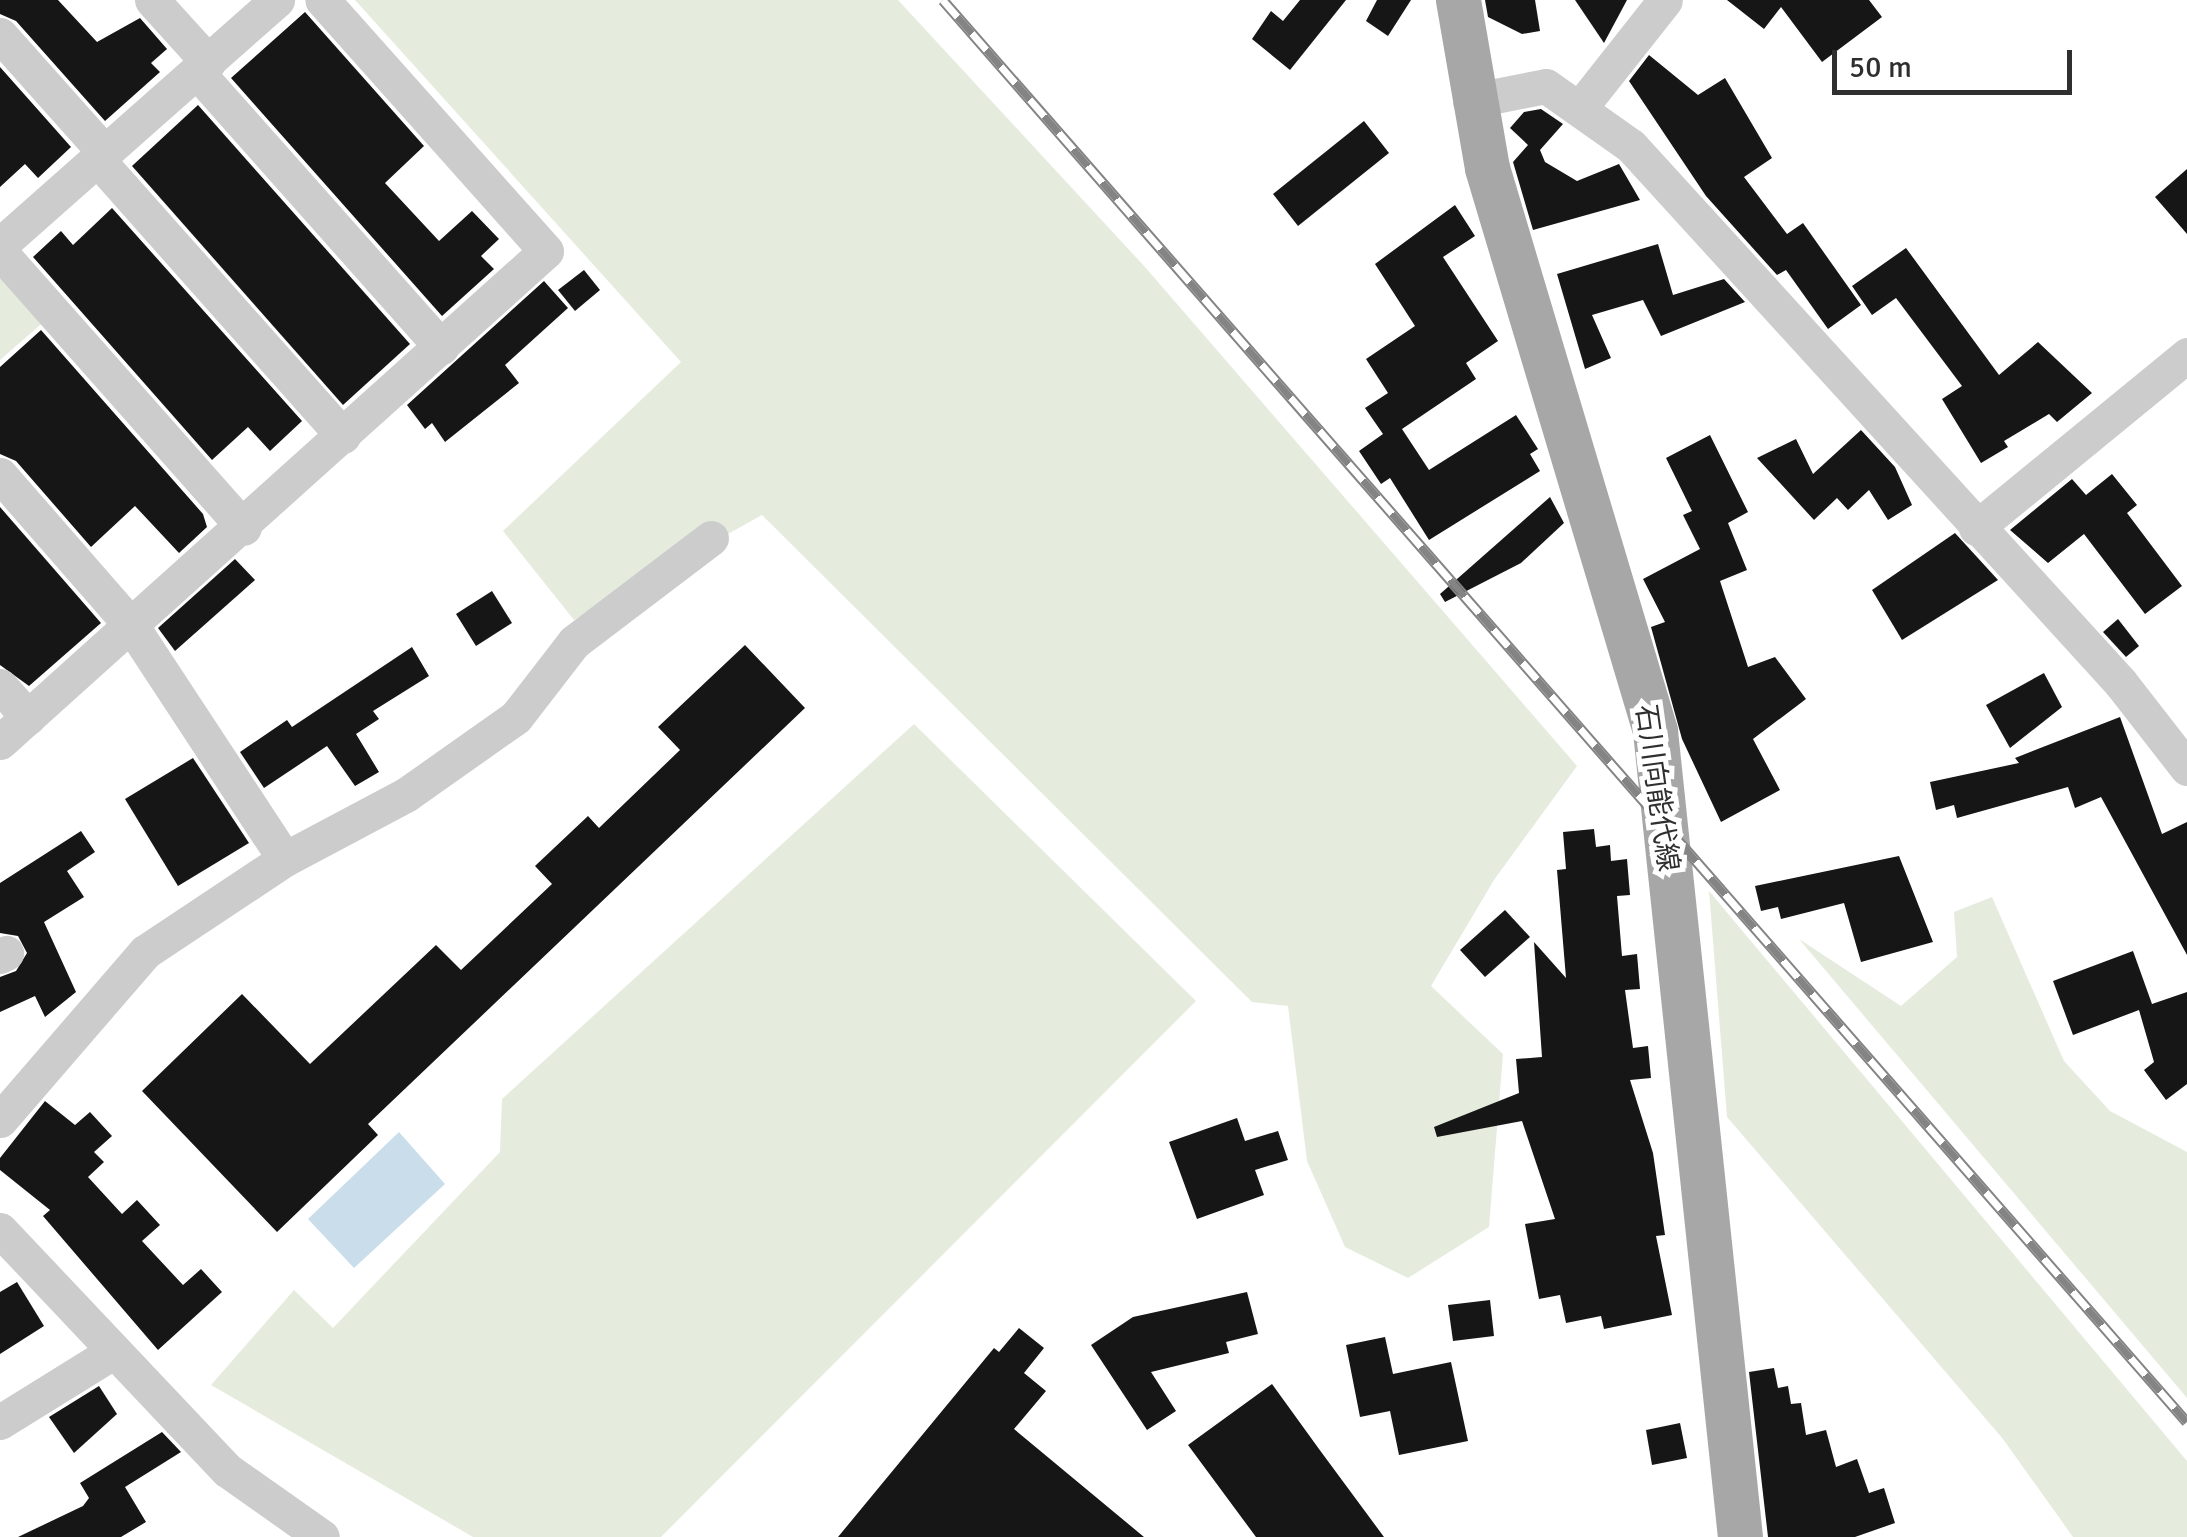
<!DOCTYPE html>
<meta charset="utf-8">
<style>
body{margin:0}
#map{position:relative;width:2187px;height:1537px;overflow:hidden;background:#fff;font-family:Signika,"Noto Sans JP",sans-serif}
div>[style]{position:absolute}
.green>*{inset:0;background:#e5ecdd}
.water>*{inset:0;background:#caddeb}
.building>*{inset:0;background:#161616}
.minor>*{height:35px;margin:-17.5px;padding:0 17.5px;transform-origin:17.5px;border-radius:17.5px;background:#ccc}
.major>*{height:45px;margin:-22.5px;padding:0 22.5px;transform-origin:22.5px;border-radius:22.5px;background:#a7a7a7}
.rail>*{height:11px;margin-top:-5.5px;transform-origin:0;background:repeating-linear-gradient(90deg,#fff 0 22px,#848484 0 44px);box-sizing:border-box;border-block:2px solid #848484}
span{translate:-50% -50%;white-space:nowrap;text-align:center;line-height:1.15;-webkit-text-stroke:10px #fff;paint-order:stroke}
.street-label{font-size:28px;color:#2f2f2f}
.scale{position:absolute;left:1832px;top:50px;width:240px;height:45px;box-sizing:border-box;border:5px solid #2f2f2f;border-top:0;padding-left:12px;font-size:30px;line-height:35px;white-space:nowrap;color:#2f2f2f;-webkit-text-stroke:8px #fff;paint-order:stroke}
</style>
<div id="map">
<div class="green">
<div style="clip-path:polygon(355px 0,898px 0,1145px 267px,1577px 766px,1494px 880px,1431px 986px,1503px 1054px,1489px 1227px,1408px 1278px,1345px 1247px,1307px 1161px,1288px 1006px,1252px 1002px,762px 515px,574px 620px,503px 531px,681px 362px)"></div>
<div style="clip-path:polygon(0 268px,47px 319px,0 360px)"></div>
<div style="clip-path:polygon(914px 724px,1196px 1001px,661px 1537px,473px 1537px,211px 1385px,294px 1290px,333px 1328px,500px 1152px,502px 1099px)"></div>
<div style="clip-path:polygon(1709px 891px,2187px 1461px,2187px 1537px,2073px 1537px,2003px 1439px,1727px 1117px)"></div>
<div style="clip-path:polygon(1992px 897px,2064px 1061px,2110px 1111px,2187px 1152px,2187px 1398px,1799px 939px,1901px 1006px,1957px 957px,1954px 912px)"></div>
</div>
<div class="water">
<div style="clip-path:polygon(399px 1132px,445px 1184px,354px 1268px,308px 1219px)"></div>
</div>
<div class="building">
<div style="clip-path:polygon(0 0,58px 0,97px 42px,140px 18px,167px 49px,151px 63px,160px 72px,105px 121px,16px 21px,0 14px)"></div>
<div style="clip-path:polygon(1300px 0,1346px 0,1290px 70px,1252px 39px,1271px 11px,1283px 21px)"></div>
<div style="clip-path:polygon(1377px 0,1411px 0,1388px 36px,1366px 21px)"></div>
<div style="clip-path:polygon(1485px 0,1535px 0,1540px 31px,1522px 34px,1488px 17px)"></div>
<div style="clip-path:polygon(1575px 0,1627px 0,1604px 43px)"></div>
<div style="clip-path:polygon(1727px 0,1869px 0,1882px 17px,1822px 62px,1781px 7px,1764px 29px)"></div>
<div style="clip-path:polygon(305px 12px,424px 146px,385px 183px,439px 241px,472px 211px,499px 239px,481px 256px,494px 269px,442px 316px,231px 78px)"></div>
<div style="clip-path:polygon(1649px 55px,1698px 95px,1725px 78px,1772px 158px,1744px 177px,1787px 234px,1803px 223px,1861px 305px,1828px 329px,1786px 270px,1777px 275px,1706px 196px,1629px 81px)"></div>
<div style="clip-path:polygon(0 67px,71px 147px,38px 178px,25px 164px,0 187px)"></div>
<div style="clip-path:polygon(198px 105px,410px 344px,343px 405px,132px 166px)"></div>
<div style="clip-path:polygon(1541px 109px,1563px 124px,1540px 150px,1545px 162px,1577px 181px,1619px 164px,1640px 200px,1533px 230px,1513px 162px,1528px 145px,1510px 128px,1524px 112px)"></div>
<div style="clip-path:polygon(1364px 121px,1389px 153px,1298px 226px,1273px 194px)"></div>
<div style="clip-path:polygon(2187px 169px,2187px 234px,2155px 197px)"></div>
<div style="clip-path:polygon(1455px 205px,1475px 236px,1443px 257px,1498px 341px,1466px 363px,1476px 379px,1402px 429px,1429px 470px,1516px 415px,1538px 449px,1530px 454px,1540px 471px,1429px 540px,1390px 478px,1381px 484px,1359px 451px,1383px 434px,1365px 408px,1388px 393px,1366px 359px,1415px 326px,1375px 264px)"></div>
<div style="clip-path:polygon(112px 208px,302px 421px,270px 451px,248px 427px,212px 460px,33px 257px,61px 231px,73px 245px)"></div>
<div style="clip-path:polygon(1658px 244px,1673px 295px,1724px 279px,1745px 302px,1661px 336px,1643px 300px,1592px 315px,1611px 358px,1585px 369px,1557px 274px)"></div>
<div style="clip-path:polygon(1906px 248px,1999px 375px,2038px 342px,2092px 393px,2057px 422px,2049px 414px,2004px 441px,2008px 447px,1981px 463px,1942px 399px,1962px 386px,1896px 298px,1872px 315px,1852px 286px)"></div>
<div style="clip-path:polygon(584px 270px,600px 290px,575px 311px,558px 290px)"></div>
<div style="clip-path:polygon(544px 281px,568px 308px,505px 365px,519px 383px,445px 442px,432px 423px,425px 429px,407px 405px)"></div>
<div style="clip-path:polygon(41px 330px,203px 514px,207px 527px,179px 553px,135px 506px,91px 547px,16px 461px,0 454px,0 367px)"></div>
<div style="clip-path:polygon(1861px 430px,1895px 467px,1912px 505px,1888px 520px,1869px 490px,1848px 510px,1837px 498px,1814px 520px,1757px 458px,1796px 439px,1813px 474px)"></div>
<div style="clip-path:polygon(1710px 435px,1748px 512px,1728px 523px,1747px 570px,1720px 581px,1748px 667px,1775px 657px,1806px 699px,1753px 739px,1780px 790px,1721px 822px,1682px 739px,1651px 627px,1665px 622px,1643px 579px,1700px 549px,1683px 515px,1692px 511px,1666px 458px)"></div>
<div style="clip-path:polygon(2112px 474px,2137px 505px,2127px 513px,2182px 586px,2145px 614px,2084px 534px,2048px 563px,2010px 530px,2072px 479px,2086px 495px)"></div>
<div style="clip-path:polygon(1550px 497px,1564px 523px,1521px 563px,1445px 602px,1440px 594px)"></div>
<div style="clip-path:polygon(0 507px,101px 623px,29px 686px,0 665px)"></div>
<div style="clip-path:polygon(1955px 533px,1998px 580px,1902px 640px,1872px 590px)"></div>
<div style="clip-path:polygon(235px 559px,255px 580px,175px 651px,158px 628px)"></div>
<div style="clip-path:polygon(492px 591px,512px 623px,476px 646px,456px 614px)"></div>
<div style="clip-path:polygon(2118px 619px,2139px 646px,2126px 657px,2103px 632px)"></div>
<div style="clip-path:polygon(745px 645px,805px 708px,368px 1124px,378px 1135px,277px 1232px,142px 1091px,242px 994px,310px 1064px,436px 945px,461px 970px,552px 884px,535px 866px,588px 816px,599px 828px,680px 750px,658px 727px)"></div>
<div style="clip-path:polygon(412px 647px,429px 676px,373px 711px,379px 719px,356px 734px,379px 772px,355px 786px,327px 746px,264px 788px,240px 752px,287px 720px,292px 727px)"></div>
<div style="clip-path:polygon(2044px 673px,2062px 707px,2010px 748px,1986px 705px)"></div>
<div style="clip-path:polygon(2120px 717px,2162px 834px,2187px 822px,2187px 955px,2101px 797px,2075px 808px,2068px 787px,1957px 818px,1954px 805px,1936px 810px,1930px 782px,2019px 763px,2015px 758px)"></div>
<div style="clip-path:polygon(193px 758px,249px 843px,178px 886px,125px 799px)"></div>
<div style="clip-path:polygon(1594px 829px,1596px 847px,1610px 845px,1611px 861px,1627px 859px,1630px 895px,1617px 896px,1622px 956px,1637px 954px,1640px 989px,1625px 990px,1633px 1048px,1648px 1046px,1651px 1078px,1630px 1080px,1653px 1153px,1665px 1235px,1656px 1236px,1672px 1315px,1604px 1329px,1601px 1316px,1566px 1323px,1560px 1295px,1539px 1299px,1525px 1224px,1555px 1219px,1522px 1121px,1437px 1137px,1434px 1127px,1519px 1093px,1516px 1059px,1542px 1057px,1534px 942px,1566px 978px,1557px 870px,1566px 869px,1563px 832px)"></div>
<div style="clip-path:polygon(81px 831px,95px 852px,67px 871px,84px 897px,44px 922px,76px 992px,45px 1017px,35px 996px,0 1012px,0 977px,16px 971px,27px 953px,18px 936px,0 933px,0 883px)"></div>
<div style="clip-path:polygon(1899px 856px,1933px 942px,1861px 962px,1844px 903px,1781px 919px,1778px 907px,1761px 911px,1755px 886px)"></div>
<div style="clip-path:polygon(1505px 910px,1530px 937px,1485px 977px,1460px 950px)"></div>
<div style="clip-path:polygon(2133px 951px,2152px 1004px,2187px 992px,2187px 1084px,2166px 1100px,2144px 1070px,2154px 1062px,2139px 1010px,2073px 1035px,2053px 981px)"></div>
<div style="clip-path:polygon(45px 1101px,75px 1125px,90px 1112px,112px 1136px,94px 1152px,104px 1162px,88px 1177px,122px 1214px,137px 1200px,160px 1225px,142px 1241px,183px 1285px,201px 1269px,222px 1292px,158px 1350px,43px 1216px,50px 1210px,0 1170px,0 1158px)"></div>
<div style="clip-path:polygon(1237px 1118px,1245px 1141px,1278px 1131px,1288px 1160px,1255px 1170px,1264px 1195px,1197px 1219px,1169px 1142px)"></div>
<div style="clip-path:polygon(17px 1282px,44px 1326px,0 1354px,0 1292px)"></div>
<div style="clip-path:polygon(1247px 1292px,1258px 1334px,1226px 1342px,1229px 1353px,1151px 1372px,1176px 1411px,1147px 1430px,1091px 1345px,1133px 1317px)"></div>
<div style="clip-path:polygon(1490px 1300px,1494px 1336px,1453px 1341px,1448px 1305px)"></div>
<div style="clip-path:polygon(1019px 1328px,1044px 1348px,1024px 1373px,1046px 1391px,1014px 1429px,1144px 1537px,838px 1537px,994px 1348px,999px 1352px)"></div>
<div style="clip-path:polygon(1385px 1337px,1393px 1374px,1451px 1362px,1468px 1441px,1399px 1455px,1390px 1411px,1360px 1417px,1346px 1345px)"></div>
<div style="clip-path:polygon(1774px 1368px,1778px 1388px,1788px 1386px,1791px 1404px,1801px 1403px,1806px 1435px,1826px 1430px,1836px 1467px,1857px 1459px,1869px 1493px,1884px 1488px,1895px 1523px,1855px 1537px,1768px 1537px,1749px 1372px)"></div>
<div style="clip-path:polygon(1272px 1384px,1319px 1449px,1384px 1537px,1256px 1537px,1188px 1445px)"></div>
<div style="clip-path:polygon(99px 1386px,117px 1414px,74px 1453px,49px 1417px)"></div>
<div style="clip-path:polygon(1680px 1423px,1687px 1458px,1652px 1465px,1646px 1430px)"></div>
<div style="clip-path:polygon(162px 1432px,181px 1452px,125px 1487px,146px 1522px,121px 1537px,18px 1537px,83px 1506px,89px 1498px,80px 1483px)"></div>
</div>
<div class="minor">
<div style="left:152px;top:0;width:84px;rotate:47.9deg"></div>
<div style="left:0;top:35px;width:158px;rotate:48.3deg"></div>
<div style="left:197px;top:72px;width:368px;rotate:48.4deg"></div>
<div style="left:1470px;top:101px;width:77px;rotate:-11.2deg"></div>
<div style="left:1546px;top:86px;width:104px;rotate:35.2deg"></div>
<div style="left:1631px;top:146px;width:726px;rotate:47.63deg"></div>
<div style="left:2120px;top:682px;width:109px;rotate:52.1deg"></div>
<div style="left:1583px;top:104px;width:132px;rotate:-51.7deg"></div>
<div style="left:98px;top:160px;width:369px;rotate:48.4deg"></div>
<div style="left:0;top:245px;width:370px;rotate:-41.5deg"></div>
<div style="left:0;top:252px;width:368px;rotate:48.5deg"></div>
<div style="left:0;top:475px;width:199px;rotate:48.9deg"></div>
<div style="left:131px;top:625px;width:280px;rotate:56.7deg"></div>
<div style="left:1976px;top:528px;width:273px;rotate:-39.3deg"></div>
<div style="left:0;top:686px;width:42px;rotate:47.9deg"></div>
<div style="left:0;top:742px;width:734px;rotate:-41.96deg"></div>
<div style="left:546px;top:251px;width:336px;rotate:-131.7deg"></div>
<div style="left:0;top:956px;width:7px;rotate:-27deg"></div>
<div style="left:0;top:1120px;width:222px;rotate:-49.2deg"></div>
<div style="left:145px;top:952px;width:168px;rotate:-33.6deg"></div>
<div style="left:285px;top:859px;width:138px;rotate:-28deg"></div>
<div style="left:407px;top:794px;width:133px;rotate:-35.2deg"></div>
<div style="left:516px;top:717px;width:95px;rotate:-52.3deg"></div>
<div style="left:574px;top:642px;width:172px;rotate:-37.2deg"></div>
<div style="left:0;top:1230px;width:330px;rotate:46.6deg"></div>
<div style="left:227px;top:1470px;width:116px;rotate:35.2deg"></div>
<div style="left:0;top:1422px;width:133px;rotate:-31.8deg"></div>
</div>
<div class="major">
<div style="left:1458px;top:0;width:170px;rotate:80.2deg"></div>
<div style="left:1487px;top:168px;width:588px;rotate:73.38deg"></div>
<div style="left:1655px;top:731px;width:810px;rotate:83.98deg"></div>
</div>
<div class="rail">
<div style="left:943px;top:0;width:1889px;rotate:48.82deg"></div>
</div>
<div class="street-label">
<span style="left:1657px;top:788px;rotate:82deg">石川向能代線</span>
</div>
<div class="scale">50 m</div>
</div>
